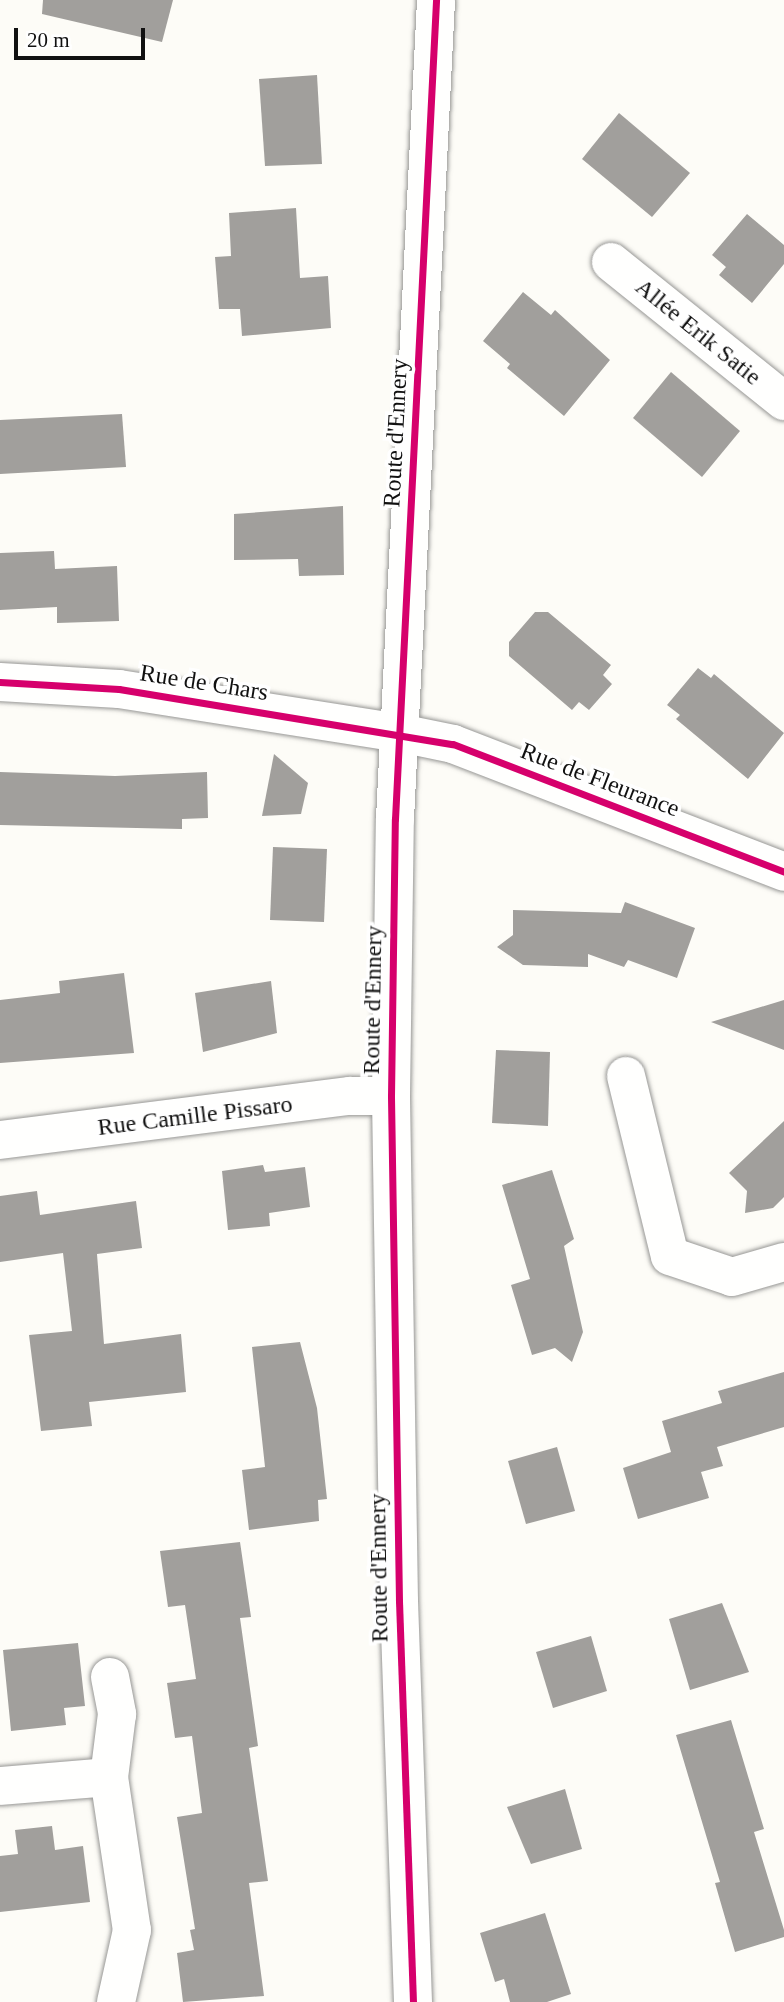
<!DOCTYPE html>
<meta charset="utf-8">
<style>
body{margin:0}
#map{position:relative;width:784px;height:2002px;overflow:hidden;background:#fdfcf7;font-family:Georgia,serif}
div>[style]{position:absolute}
.building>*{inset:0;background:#a19f9c}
.roads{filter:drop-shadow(0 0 2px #979795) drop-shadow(0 0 2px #979795)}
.minor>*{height:38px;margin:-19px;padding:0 19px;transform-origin:19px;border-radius:19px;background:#fffffe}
.tertiary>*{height:38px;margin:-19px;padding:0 19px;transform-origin:19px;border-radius:19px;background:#fffffe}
.cycleway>*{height:7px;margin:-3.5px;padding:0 3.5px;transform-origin:3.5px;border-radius:3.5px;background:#d6006c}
span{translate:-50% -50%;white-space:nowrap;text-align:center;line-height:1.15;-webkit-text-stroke:7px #fff;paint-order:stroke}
.street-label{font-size:24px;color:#111}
.scale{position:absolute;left:14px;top:28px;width:131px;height:32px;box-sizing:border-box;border:4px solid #111;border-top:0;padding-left:9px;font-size:21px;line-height:24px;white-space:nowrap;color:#111;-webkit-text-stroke:5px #fff;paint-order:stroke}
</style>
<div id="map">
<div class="building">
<div style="clip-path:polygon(43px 0,173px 0,162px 42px,42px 14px)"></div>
<div style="clip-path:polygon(317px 75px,322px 164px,265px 166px,259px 79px)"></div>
<div style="clip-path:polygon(619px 113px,690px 173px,652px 217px,582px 159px)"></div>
<div style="clip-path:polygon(296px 208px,300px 278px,328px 276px,331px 328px,242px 336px,240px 309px,219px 309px,215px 257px,231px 256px,229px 213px)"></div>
<div style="clip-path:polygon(747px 214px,784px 245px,784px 264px,752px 303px,719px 275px,726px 267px,712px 255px)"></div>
<div style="clip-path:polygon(523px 292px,551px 315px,555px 310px,610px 360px,564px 416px,507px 368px,510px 364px,483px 341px)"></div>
<div style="clip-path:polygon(671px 372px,740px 431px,702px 477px,633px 418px)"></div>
<div style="clip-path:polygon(122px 414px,126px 467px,0 474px,0 420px)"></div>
<div style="clip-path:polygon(343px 506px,344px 575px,299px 576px,298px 559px,234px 560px,234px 514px)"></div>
<div style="clip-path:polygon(54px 551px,55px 569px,117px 566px,119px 621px,57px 623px,57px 607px,0 610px,0 553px)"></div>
<div style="clip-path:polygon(535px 612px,548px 612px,611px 665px,603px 675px,612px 684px,589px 710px,579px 702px,572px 710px,509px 656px,509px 642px)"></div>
<div style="clip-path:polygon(698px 668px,711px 678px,714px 674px,784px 733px,748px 779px,676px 719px,680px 715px,667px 705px)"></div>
<div style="clip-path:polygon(274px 754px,308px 783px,301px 814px,262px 816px)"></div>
<div style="clip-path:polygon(0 772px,115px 776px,207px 772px,208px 818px,182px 819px,182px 829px,0 825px)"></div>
<div style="clip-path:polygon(273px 847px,327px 849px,324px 922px,270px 920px)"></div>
<div style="clip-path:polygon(625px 902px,695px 928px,677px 978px,628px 960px,624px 967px,588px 954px,588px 967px,523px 965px,497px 947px,513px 935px,513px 910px,621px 913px)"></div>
<div style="clip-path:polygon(124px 973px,134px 1053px,0 1063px,0 1000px,60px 993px,59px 981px)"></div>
<div style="clip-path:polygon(271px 981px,277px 1033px,203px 1052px,195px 993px)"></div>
<div style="clip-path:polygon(784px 1000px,784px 1050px,711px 1022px)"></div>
<div style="clip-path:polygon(496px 1050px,550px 1052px,548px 1126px,492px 1123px)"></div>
<div style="clip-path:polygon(784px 1121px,784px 1197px,773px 1208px,745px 1213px,747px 1191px,729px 1173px)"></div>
<div style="clip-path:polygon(263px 1165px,265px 1172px,305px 1167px,310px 1207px,269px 1213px,270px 1226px,228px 1230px,222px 1171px)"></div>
<div style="clip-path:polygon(552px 1170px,574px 1239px,564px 1246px,583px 1332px,572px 1362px,555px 1348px,532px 1355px,511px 1285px,530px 1279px,502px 1185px)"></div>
<div style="clip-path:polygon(37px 1191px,40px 1215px,136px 1201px,142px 1248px,97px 1254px,104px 1344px,181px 1334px,186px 1392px,89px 1402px,92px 1426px,41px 1431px,29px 1335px,72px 1331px,63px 1253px,0 1262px,0 1196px)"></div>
<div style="clip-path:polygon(300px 1342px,317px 1408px,327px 1499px,318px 1500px,319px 1521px,249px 1530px,242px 1470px,265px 1467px,252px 1347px)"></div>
<div style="clip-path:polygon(784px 1372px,784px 1427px,717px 1447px,723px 1466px,701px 1472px,709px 1498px,638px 1519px,623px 1468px,671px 1452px,662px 1421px,722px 1403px,718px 1391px)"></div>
<div style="clip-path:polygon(557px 1447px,575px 1511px,526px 1524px,508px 1461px)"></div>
<div style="clip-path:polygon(240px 1542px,251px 1617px,240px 1618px,258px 1746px,249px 1748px,268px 1881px,249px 1883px,264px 1996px,183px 2002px,177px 1953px,194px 1950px,190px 1930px,195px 1929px,177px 1817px,202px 1813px,192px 1736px,175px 1738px,167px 1683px,196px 1679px,185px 1605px,168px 1607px,160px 1551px)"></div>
<div style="clip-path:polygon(722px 1603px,749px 1672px,690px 1690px,669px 1619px)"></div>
<div style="clip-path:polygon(591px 1636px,607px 1691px,553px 1708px,536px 1652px)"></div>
<div style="clip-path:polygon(78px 1643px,85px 1706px,64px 1708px,66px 1725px,11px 1731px,3px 1650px)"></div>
<div style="clip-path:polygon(731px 1720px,764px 1829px,754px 1832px,784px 1930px,784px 1937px,735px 1952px,715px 1883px,720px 1882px,676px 1735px)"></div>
<div style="clip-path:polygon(565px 1789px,582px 1849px,531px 1864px,507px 1807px)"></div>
<div style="clip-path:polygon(52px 1826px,55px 1850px,83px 1846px,90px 1902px,0 1912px,0 1856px,18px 1854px,15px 1830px)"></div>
<div style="clip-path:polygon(545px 1913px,571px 1994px,547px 2002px,510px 2002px,504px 1979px,495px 1982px,480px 1933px)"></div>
</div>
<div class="roads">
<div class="minor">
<div style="left:611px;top:262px;width:222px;rotate:38.8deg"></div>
<div style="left:400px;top:733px;width:54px;rotate:11.7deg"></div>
<div style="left:453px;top:744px;width:355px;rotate:21.1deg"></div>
<div style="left:626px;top:1076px;width:185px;rotate:76.3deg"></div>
<div style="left:670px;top:1256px;width:65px;rotate:18.7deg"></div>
<div style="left:732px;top:1277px;width:54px;rotate:-16.1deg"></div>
<div style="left:0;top:1140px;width:353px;rotate:-7.2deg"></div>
<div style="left:350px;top:1096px;width:41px"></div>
<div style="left:110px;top:1677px;width:38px;rotate:79deg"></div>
<div style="left:117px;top:1714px;width:64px;rotate:97.2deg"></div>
<div style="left:109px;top:1777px;width:155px;rotate:81.5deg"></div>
<div style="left:132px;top:1930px;width:74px;rotate:102.5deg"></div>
<div style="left:0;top:1786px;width:109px;rotate:-4.7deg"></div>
</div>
<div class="tertiary">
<div style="left:0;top:682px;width:119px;rotate:3.4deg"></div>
<div style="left:119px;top:689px;width:284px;rotate:8.9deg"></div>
<div style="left:413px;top:2002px;width:401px;rotate:-92deg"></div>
<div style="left:399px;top:1601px;width:505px;rotate:-90.91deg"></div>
<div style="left:391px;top:1096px;width:277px;rotate:-89.2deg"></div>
<div style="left:395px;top:819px;width:820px;rotate:-87.13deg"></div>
</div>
</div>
<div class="cycleway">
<div style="left:0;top:682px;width:119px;rotate:3.4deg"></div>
<div style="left:119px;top:689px;width:338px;rotate:9.4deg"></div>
<div style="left:453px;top:744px;width:355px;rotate:21.1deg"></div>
<div style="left:413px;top:2002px;width:401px;rotate:-92deg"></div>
<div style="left:399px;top:1601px;width:505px;rotate:-90.91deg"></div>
<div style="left:391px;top:1096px;width:277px;rotate:-89.2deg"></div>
<div style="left:395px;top:819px;width:820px;rotate:-87.13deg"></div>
</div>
<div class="street-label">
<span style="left:698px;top:332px;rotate:39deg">Allée Erik Satie</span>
<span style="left:396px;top:433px;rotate:-87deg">Route d'Ennery</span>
<span style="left:204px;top:683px;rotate:9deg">Rue de Chars</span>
<span style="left:600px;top:780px;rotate:21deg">Rue de Fleurance</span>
<span style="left:373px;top:1000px;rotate:-89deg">Route d'Ennery</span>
<span style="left:195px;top:1116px;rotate:-7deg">Rue Camille Pissaro</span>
<span style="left:379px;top:1568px;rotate:-91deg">Route d'Ennery</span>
</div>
<div class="scale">20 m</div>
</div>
